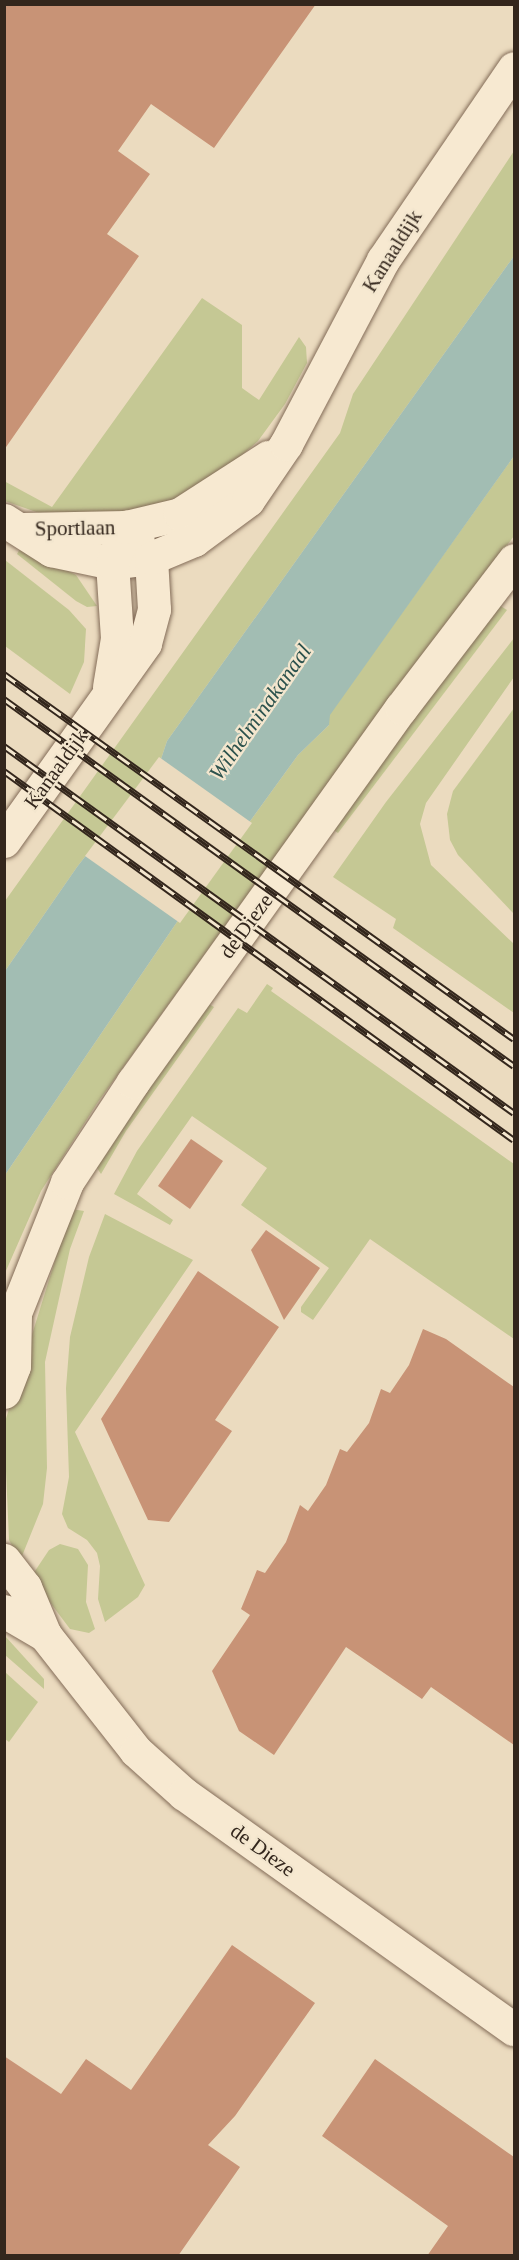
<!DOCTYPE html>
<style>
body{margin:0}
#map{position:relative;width:519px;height:2260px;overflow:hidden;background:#ebdbbf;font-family:Georgia,serif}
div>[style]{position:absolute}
.green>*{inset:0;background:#c5c894}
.water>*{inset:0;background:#a2bdb3}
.pier>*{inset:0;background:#ebdbbf}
.building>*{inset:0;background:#c89376}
.roads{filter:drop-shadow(0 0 2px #836c58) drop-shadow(0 0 2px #836c58)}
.tertiary>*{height:33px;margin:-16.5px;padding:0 16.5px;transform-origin:16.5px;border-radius:16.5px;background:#f7e9d1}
.rail>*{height:7px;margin-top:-3.5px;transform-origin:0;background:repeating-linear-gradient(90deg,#f3e6ce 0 14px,#33261c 0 28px);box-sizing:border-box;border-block:2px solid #33261c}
span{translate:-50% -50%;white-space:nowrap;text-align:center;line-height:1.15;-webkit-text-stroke:4.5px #f3e6ce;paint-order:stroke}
.street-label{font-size:21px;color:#33261c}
.water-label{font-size:22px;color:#2c524d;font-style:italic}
.frame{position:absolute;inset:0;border:6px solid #33261c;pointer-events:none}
</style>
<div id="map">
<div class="green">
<div style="clip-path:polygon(514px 151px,514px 256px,167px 741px,161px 759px,77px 867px,5px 971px,5px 901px,340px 433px,353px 394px)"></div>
<div style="clip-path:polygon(202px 298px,242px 325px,242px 388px,259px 400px,299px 337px,306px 347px,307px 363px,285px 404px,258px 441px,206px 487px,142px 514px,42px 514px,5px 501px,4px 481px,52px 507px)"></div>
<div style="clip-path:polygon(514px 456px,514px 536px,362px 736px,98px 1102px,41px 1191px,5px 1273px,5px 1175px,177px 922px,298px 755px,329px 725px,329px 715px)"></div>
<div style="clip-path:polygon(21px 547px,76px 575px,97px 606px,87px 607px,76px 601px,17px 554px)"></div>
<div style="clip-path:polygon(5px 560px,69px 610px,86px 629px,84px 662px,70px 694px,5px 646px)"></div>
<div style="clip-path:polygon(499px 605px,507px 610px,338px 833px,332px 829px)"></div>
<div style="clip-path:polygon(514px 638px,514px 677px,426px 803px,420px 824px,431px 865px,514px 944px,514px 1013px,393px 928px,396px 919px,333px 877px,386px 802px)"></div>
<div style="clip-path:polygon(514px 708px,514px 914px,458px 855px,450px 840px,447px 814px,453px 791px)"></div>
<div style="clip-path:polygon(267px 984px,273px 988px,271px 991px,514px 1164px,514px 1339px,370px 1239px,313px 1320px,301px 1312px,301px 1307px,329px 1268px,241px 1205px,267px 1168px,192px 1116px,137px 1194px,173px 1220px,170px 1225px,114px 1194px,137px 1151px,238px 1008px,247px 1013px)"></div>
<div style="clip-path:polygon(207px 1003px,214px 1007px,126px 1131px,101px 1174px,95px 1165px)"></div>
<div style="clip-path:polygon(71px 1209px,84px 1211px,70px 1249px,45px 1362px,47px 1468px,43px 1504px,20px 1561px,9px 1540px,4px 1425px)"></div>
<div style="clip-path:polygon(105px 1214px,193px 1260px,75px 1432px,145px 1585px,138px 1597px,105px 1622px,98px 1599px,100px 1566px,97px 1553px,87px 1540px,68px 1528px,62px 1514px,69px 1477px,66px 1388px,70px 1337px,89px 1257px)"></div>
<div style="clip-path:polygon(60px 1544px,78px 1549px,88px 1565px,86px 1602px,95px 1629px,89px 1633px,70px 1629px,31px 1577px,49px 1550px)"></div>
<div style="clip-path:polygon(5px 1636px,44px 1679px,44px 1689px,5px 1655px)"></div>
<div style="clip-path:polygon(5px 1672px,38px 1702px,9px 1742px,5px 1739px)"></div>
</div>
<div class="water">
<div style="clip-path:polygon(514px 256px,514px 456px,330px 715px,329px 725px,298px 755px,177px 922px,5px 1175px,5px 971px,77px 867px,161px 759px,167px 741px)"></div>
</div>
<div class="pier">
<div style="clip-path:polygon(159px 757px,252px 823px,180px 923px,85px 856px)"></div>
</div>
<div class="building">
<div style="clip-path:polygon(4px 4px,316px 4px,214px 148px,151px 104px,118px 151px,150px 174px,107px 234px,139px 256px,4px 450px)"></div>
<div style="clip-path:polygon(191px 1139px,223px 1161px,190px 1209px,158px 1186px)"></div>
<div style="clip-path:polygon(266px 1230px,320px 1268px,284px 1320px,251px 1250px)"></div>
<div style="clip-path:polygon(198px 1271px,279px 1327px,215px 1420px,232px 1431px,169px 1522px,148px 1520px,101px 1419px)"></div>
<div style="clip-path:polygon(423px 1329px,446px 1339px,514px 1387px,514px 1745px,431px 1687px,422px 1699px,346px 1647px,274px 1755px,239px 1731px,212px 1671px,250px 1615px,241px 1609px,257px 1570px,265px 1573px,286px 1542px,300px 1505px,308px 1511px,326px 1485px,340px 1449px,347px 1452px,369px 1423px,381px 1389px,390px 1393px,409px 1365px)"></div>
<div style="clip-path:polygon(232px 1945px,315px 2003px,235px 2116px,208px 2145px,240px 2167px,178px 2256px,4px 2256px,4px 2056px,61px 2094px,86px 2059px,131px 2090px)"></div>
<div style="clip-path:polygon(375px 2059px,514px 2157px,514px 2256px,427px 2256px,448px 2226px,322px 2136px)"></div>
</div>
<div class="roads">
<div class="tertiary">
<div style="left:4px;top:520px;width:56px;rotate:32.6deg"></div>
<div style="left:51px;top:550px;width:62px;rotate:12deg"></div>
<div style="left:112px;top:563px;width:21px;rotate:-8deg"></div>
<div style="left:23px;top:529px;width:103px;rotate:-1.1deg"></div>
<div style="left:126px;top:527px;width:19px;rotate:51deg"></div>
<div style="left:109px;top:687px;width:50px;rotate:-80.7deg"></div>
<div style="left:117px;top:638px;width:75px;rotate:-93.8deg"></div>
<div style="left:112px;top:563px;width:39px;rotate:-69deg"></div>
<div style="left:126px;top:527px;width:56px;rotate:-13.5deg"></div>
<div style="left:180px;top:514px;width:105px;rotate:-32.9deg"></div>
<div style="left:4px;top:841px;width:243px;rotate:-54.5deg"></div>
<div style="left:145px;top:643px;width:35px;rotate:-75deg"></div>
<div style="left:154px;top:609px;width:51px;rotate:-93.4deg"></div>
<div style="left:151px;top:558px;width:47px;rotate:-22.7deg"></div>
<div style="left:194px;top:540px;width:67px;rotate:-36.5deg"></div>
<div style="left:248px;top:500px;width:68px;rotate:-55.8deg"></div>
<div style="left:286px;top:444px;width:208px;rotate:-62.2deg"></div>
<div style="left:383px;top:260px;width:232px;rotate:-55.7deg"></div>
<div style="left:4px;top:1327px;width:18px;rotate:-52deg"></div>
<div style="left:15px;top:1313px;width:141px;rotate:-68.3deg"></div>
<div style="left:67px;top:1182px;width:120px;rotate:-56.6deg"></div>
<div style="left:133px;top:1082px;width:460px;rotate:-54.4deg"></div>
<div style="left:401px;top:708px;width:186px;rotate:-52.6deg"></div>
<div style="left:4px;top:1392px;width:28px;rotate:-69deg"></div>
<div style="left:14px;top:1366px;width:53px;rotate:-88.9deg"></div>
<div style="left:4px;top:1560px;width:34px;rotate:52deg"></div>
<div style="left:25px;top:1587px;width:52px;rotate:67.4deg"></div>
<div style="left:45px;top:1635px;width:147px;rotate:51.9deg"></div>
<div style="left:136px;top:1751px;width:64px;rotate:41.9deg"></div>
<div style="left:184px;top:1794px;width:405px;rotate:35.5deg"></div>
<div style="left:4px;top:1611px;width:48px;rotate:30.3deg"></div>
</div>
</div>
<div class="rail">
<div style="left:4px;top:674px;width:627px;rotate:35.59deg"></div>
<div style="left:4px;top:699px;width:628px;rotate:35.74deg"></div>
<div style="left:4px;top:746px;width:628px;rotate:35.74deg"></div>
<div style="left:4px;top:771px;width:629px;rotate:35.89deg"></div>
</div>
<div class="street-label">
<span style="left:392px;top:251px;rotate:-58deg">Kanaaldijk</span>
<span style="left:75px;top:528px;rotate:-1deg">Sportlaan</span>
<span style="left:56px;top:769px;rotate:-54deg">Kanaaldijk</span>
<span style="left:246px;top:926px;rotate:-54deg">de Dieze</span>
<span style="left:263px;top:1850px;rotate:36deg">de Dieze</span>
</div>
<div class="water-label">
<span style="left:260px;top:712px;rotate:-55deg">Wilhelminakanaal</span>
</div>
<div class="frame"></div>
</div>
